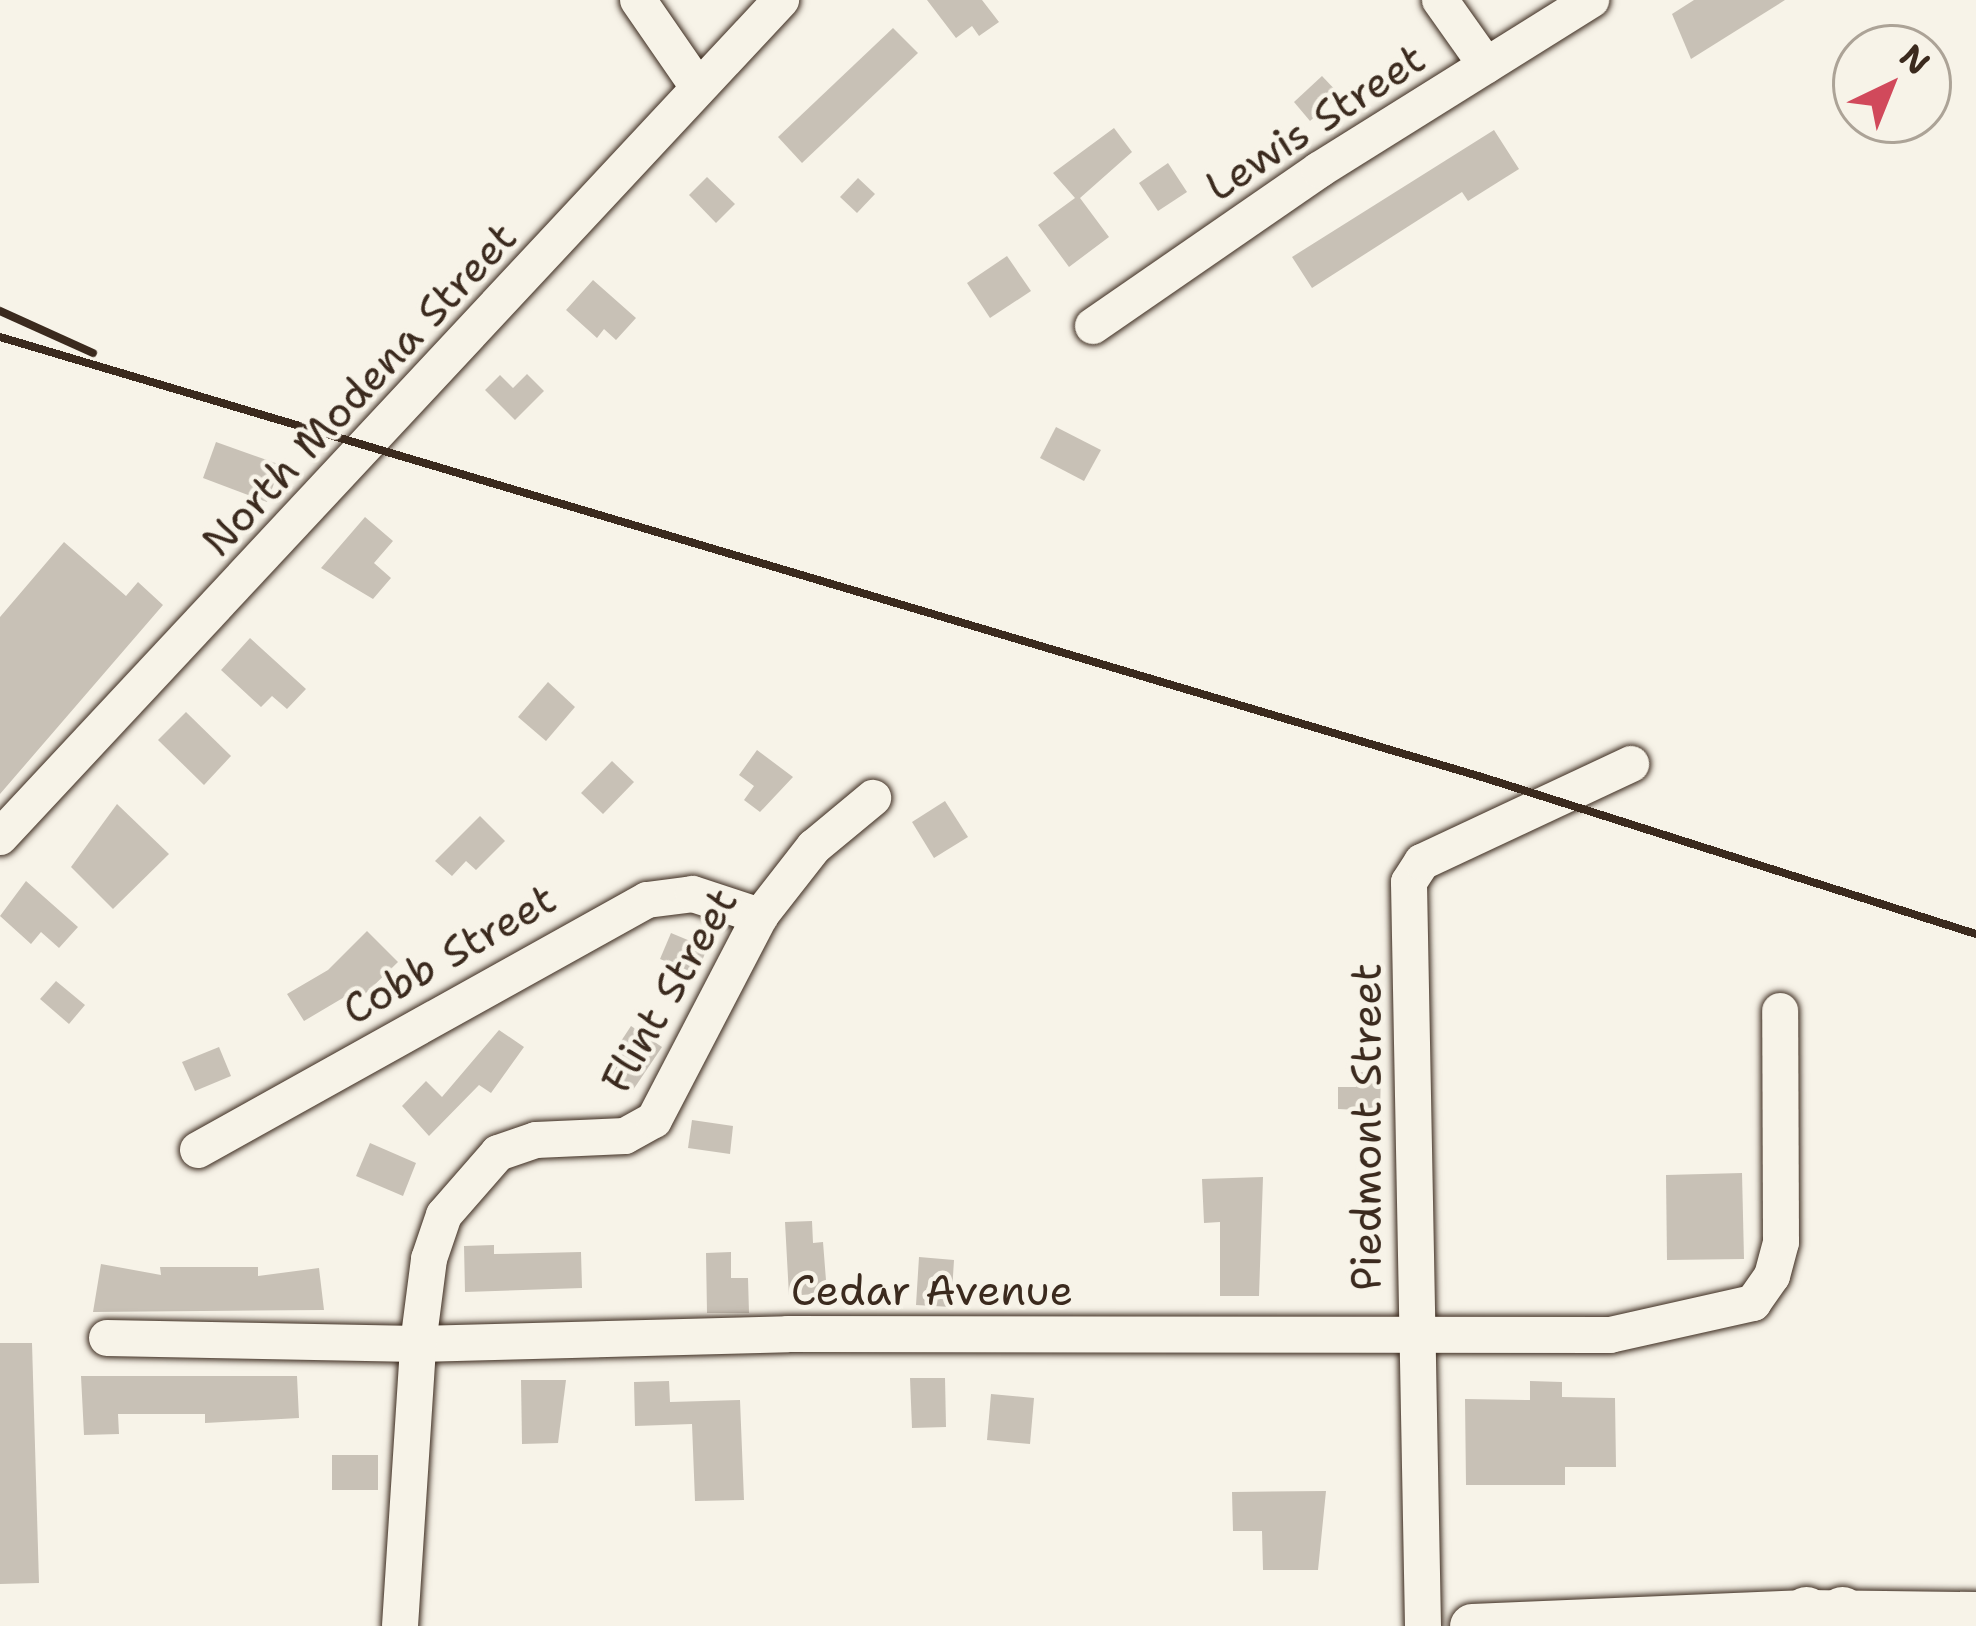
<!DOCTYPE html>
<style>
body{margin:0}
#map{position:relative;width:1976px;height:1626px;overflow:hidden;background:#f7f3e8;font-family:"Shantell Sans",sans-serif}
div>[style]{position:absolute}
.building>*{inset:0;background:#c8c1b6}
.roads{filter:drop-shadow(0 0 3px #3b2a1e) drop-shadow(0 0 3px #3b2a1e)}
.minor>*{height:36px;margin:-18px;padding:0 18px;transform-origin:18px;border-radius:18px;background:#f7f3e8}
.major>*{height:45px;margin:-22.5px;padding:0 22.5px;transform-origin:22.5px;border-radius:22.5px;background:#f7f3e8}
.highway>*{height:51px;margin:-25.5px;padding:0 25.5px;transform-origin:25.5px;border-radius:25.5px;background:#f7f3e8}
.rail>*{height:8px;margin:-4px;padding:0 4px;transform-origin:4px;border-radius:4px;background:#3b2a1e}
span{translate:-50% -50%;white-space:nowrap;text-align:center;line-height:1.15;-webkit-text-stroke:9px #f7f3e8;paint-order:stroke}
.street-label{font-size:42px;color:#3b2a1e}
.north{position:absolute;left:1832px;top:24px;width:120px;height:120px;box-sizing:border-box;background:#f7f3e8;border:3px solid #aca397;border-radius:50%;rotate:43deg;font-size:33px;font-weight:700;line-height:48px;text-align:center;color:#3b2a1e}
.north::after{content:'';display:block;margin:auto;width:42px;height:54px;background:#d1495b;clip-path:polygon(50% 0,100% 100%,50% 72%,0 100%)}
</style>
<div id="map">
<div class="building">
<div style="clip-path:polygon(927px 0,982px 0,999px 22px,979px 36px,972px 26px,956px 38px)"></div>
<div style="clip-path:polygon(1694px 0,1785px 0,1691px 59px,1672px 14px)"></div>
<div style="clip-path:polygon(893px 28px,918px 53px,802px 163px,778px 137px)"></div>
<div style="clip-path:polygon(1322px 76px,1340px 95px,1310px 121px,1294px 102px)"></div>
<div style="clip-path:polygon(1114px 128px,1132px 152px,1080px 198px,1109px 237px,1069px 267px,1038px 225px,1075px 198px,1053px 173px)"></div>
<div style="clip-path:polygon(1494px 130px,1519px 169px,1468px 201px,1462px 192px,1312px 288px,1292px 257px)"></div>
<div style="clip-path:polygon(1168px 163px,1187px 192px,1158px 211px,1139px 183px)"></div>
<div style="clip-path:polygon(707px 177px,735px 204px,716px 223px,689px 195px)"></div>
<div style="clip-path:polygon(858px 178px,875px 194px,857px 213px,840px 197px)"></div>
<div style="clip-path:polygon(1007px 256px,1031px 291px,990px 318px,967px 283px)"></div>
<div style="clip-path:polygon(593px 280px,636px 318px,616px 340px,604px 329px,597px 338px,566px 310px)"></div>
<div style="clip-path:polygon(527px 374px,544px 391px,515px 420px,485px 390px,500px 375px,513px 388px)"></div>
<div style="clip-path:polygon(1056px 427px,1101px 450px,1084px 481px,1040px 458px)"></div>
<div style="clip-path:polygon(216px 442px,281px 465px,267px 502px,203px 478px)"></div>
<div style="clip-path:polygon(365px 517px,393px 541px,374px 563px,391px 578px,373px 599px,321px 568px)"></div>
<div style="clip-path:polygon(64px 542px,126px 596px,138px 582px,163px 605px,0 794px,0 617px)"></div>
<div style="clip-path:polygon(250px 638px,306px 689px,287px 709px,272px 696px,261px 707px,221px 670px)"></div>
<div style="clip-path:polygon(548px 682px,575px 707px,546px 741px,518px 717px)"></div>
<div style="clip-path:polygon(186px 712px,231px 756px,204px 785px,158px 740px)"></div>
<div style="clip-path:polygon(757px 750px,793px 777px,760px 812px,744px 800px,754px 786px,739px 775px)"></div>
<div style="clip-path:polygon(612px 761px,634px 782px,603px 814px,581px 793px)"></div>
<div style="clip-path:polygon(945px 801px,968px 837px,934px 858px,912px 822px)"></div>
<div style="clip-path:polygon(117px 804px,169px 854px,113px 909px,71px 867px)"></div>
<div style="clip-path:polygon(480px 816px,505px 841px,476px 870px,466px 861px,452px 876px,435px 861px)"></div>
<div style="clip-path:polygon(26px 881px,78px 927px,59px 948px,41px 932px,31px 944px,0 916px)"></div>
<div style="clip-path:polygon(367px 931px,398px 962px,364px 995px,358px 989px,304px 1021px,287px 994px,328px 970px)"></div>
<div style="clip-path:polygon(671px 933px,707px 948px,697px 974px,660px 959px)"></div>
<div style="clip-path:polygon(56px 981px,85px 1005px,69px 1024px,40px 999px)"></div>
<div style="clip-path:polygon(631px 1026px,662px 1047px,633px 1090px,602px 1070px)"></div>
<div style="clip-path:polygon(499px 1030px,524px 1047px,491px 1093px,479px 1085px,429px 1136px,402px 1106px,426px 1081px,442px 1097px)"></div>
<div style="clip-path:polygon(219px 1047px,231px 1076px,195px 1091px,182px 1062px)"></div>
<div style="clip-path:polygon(1356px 1072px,1381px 1073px,1380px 1111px,1338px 1109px,1338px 1087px,1356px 1087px)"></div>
<div style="clip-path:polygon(692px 1120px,733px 1126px,730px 1154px,688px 1148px)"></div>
<div style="clip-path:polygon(370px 1143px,416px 1163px,403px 1196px,356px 1176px)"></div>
<div style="clip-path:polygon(1742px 1173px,1744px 1259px,1667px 1260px,1666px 1175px)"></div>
<div style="clip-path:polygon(1263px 1177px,1259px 1296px,1220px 1296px,1220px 1222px,1204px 1223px,1202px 1179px)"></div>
<div style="clip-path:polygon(812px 1221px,813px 1243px,823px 1242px,827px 1293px,789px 1296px,785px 1222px)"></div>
<div style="clip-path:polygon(494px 1245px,494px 1254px,581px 1252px,582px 1288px,465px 1292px,464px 1246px)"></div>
<div style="clip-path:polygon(731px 1252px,731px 1278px,748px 1278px,749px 1313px,707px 1313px,706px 1253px)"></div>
<div style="clip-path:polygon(919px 1257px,954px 1260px,951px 1307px,916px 1305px)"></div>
<div style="clip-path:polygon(101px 1264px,161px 1275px,160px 1267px,258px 1267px,258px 1276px,319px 1268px,324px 1310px,93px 1312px)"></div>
<div style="clip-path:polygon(0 1343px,32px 1343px,39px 1583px,0 1584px)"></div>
<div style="clip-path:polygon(81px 1376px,297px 1376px,299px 1418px,205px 1423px,205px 1414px,118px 1414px,119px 1434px,84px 1435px)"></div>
<div style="clip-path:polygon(910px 1378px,945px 1378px,946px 1427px,912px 1428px)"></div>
<div style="clip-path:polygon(521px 1380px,566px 1380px,558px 1443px,522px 1444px)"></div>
<div style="clip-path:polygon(669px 1381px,670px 1402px,740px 1400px,744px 1500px,695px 1501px,692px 1424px,635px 1426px,634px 1382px)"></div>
<div style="clip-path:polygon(1530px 1381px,1562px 1382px,1562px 1397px,1615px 1398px,1616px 1467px,1565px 1467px,1565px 1485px,1466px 1485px,1465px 1399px,1530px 1400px)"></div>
<div style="clip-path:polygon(991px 1394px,1034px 1398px,1030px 1444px,987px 1440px)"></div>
<div style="clip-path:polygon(332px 1455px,378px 1455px,378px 1490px,332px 1490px)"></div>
<div style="clip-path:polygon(1326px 1491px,1318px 1570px,1263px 1570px,1262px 1531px,1233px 1531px,1232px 1492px)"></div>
</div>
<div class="roads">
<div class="minor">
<div style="left:638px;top:0;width:106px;rotate:55.4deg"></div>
<div style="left:1440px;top:0;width:80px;rotate:54.7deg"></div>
<div style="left:1093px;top:326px;width:275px;rotate:-34.6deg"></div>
<div style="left:1319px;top:170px;width:321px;rotate:-32deg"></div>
<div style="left:0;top:837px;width:1145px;rotate:-46.98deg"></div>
<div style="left:198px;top:1150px;width:514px;rotate:-29.11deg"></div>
<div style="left:647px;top:900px;width:46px;rotate:-7.4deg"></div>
<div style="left:693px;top:894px;width:71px;rotate:18.2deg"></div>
<div style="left:107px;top:1338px;width:311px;rotate:1.1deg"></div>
<div style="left:418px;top:1344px;width:370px;rotate:-1.5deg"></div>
<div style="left:788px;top:1334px;width:822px;rotate:0.07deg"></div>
<div style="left:1610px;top:1335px;width:147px;rotate:-12.6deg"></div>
<div style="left:1753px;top:1303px;width:33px;rotate:-55deg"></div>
<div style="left:1772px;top:1276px;width:35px;rotate:-75deg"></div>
<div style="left:1781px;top:1242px;width:231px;rotate:-90.2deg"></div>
<div style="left:400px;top:1626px;width:283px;rotate:-86.3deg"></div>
<div style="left:418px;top:1344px;width:86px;rotate:-82.6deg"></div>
<div style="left:429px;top:1259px;width:46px;rotate:-71.2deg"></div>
<div style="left:444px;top:1215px;width:82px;rotate:-48.9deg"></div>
<div style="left:498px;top:1153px;width:40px;rotate:-18.9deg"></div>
<div style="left:536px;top:1140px;width:89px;rotate:-2.6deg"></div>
<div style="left:625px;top:1136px;width:33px;rotate:-29deg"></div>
<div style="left:654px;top:1120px;width:230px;rotate:-62.5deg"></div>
<div style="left:760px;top:916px;width:88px;rotate:-52deg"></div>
<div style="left:814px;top:847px;width:77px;rotate:-39.7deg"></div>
<div style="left:1423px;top:1626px;width:744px;rotate:-91.08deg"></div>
<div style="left:1409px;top:882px;width:24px;rotate:-57deg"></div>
<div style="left:1422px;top:862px;width:231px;rotate:-25.1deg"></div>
</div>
<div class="major">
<div style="left:1472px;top:1626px;width:334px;rotate:-2.4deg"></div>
<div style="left:1806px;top:1612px;width:170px;rotate:0.7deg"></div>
</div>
<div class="highway">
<div style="left:1806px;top:1612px;width:14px;rotate:90deg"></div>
<div style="left:1842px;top:1612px;width:14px;rotate:90deg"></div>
</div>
</div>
<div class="rail">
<div style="left:0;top:311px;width:102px;rotate:24.3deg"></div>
<div style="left:0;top:337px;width:1549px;rotate:16.54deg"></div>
<div style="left:1485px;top:778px;width:515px;rotate:17.63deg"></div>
</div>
<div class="street-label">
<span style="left:1315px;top:122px;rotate:-33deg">Lewis Street</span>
<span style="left:359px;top:389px;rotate:-47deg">North Modena Street</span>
<span style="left:449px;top:954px;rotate:-30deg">Cobb Street</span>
<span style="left:669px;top:990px;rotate:-60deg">Flint Street</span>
<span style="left:1366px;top:1127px;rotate:-90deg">Piedmont Street</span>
<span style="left:932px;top:1290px">Cedar Avenue</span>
</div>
<div class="north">N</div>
</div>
